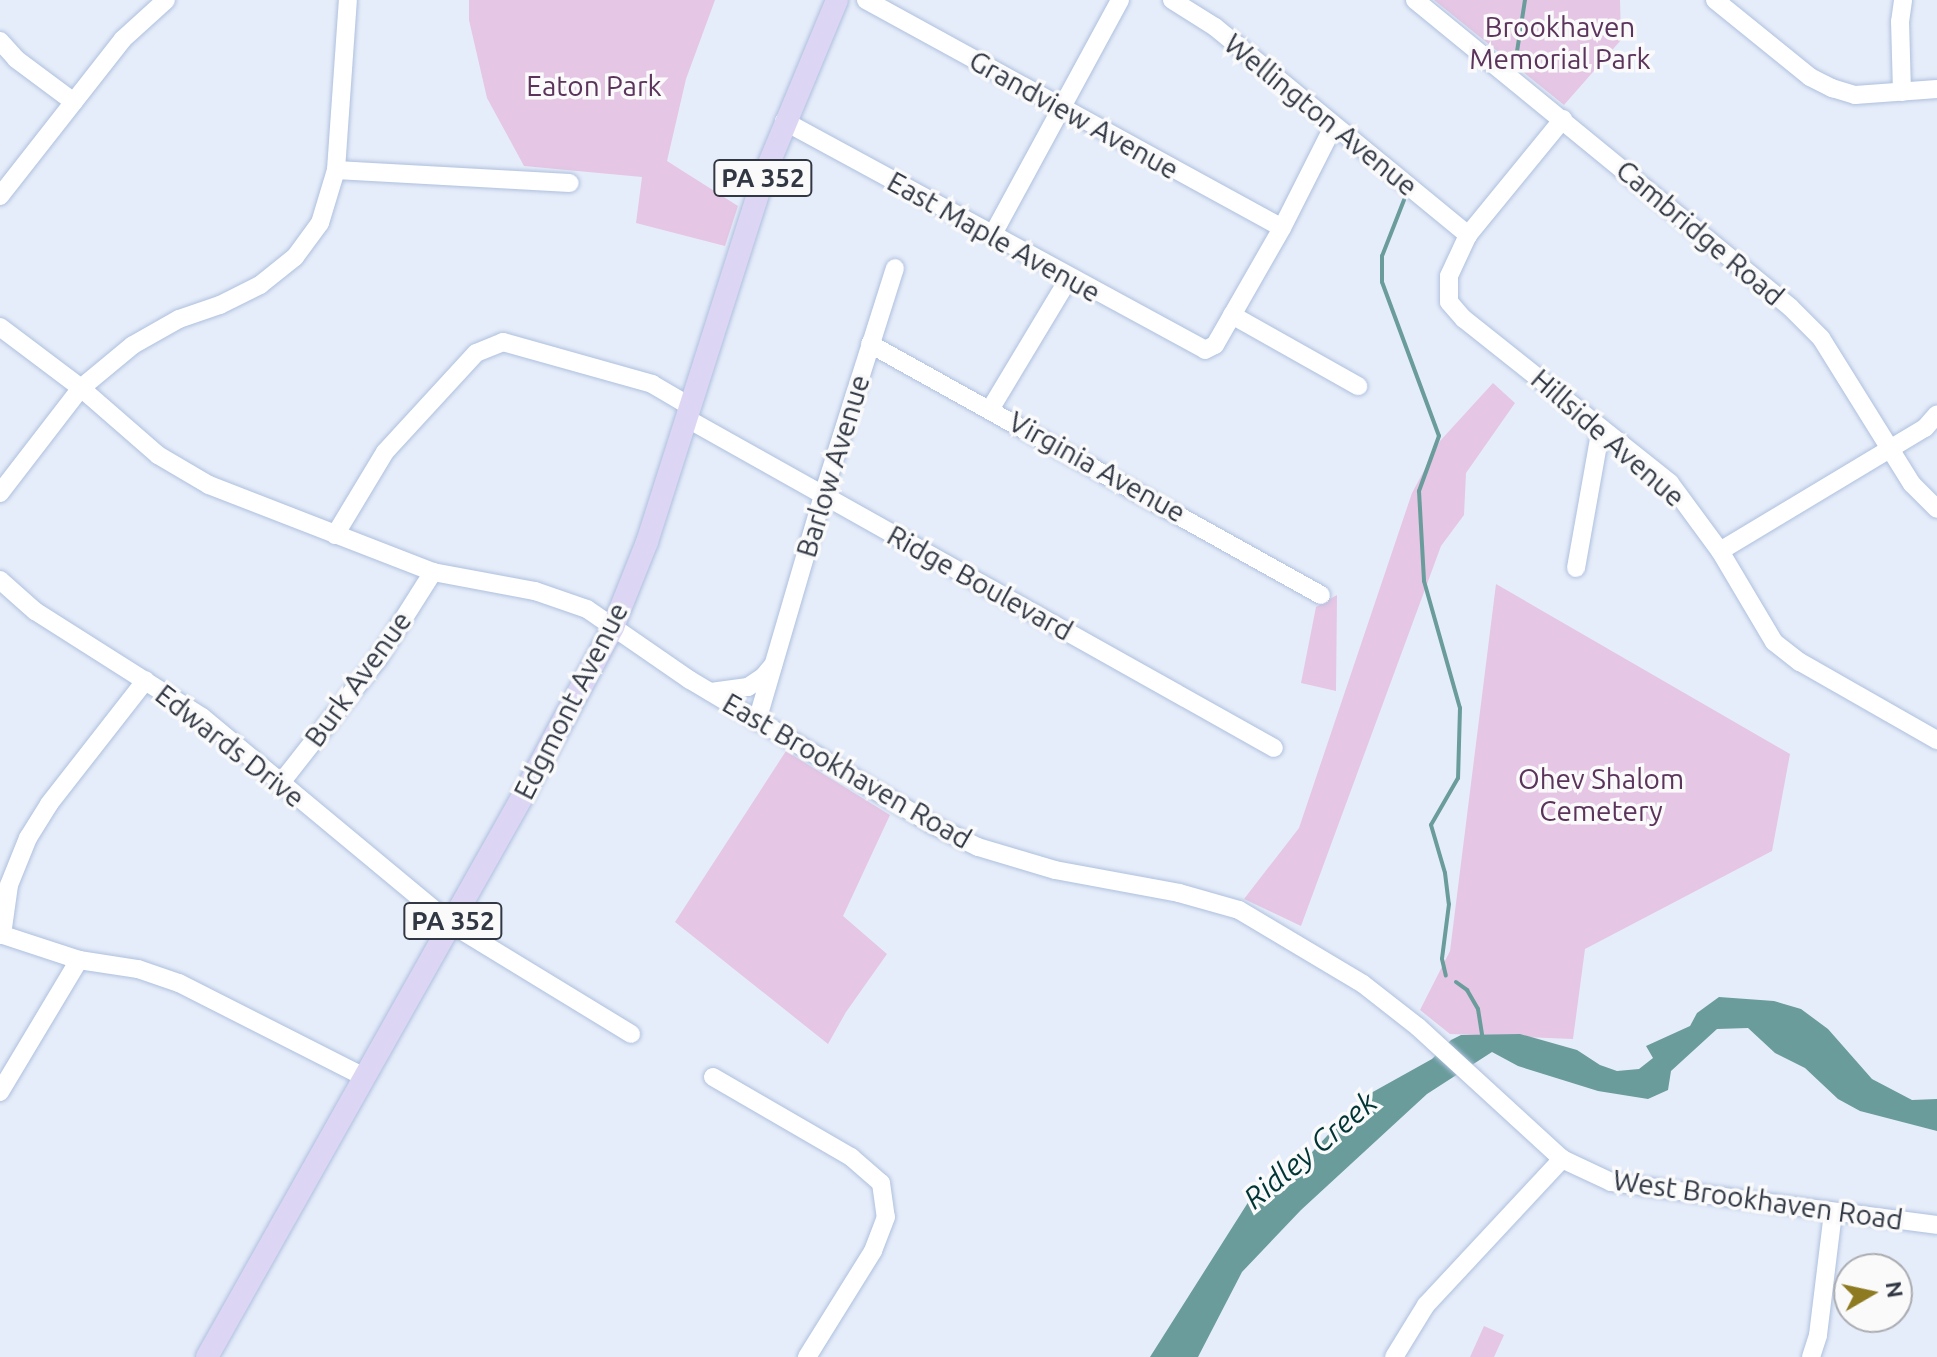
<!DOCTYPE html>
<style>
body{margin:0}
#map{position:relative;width:1937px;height:1357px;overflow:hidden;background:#e6edfa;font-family:Ubuntu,sans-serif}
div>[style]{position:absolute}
.green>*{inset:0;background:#e5c6e4}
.water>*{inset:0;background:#6a9c9c}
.stream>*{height:4px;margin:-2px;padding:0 2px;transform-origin:2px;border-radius:2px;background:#6a9c9c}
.roads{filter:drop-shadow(0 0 2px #aec0de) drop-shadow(0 0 2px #aec0de)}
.minor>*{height:18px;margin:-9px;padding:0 9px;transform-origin:9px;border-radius:9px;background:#fff}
.major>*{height:22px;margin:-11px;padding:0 11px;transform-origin:11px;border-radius:11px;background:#dcd6f4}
span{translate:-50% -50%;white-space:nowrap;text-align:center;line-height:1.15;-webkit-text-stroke:7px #fafafa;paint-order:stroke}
.shield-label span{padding:2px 6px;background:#fafafa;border:2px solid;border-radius:6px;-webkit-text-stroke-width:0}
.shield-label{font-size:26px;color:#313844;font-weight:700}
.park-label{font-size:28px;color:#5b335b}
.street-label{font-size:28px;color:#313844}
.water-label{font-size:30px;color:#013535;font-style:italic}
.north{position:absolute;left:1833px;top:1253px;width:80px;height:80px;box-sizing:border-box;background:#fafafa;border:2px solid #aaacb1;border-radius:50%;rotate:81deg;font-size:22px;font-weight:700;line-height:32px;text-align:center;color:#313844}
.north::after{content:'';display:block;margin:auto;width:28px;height:36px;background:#8e7a20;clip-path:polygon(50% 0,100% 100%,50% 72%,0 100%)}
</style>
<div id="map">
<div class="green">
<div style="clip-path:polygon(469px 0,715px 0,686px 79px,667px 161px,738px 206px,725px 246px,636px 223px,642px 177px,524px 166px,487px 98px,469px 20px)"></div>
<div style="clip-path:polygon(1434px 0,1620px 0,1621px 40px,1564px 105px)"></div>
<div style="clip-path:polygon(1493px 383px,1515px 403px,1466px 473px,1464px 515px,1441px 546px,1301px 926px,1244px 899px,1299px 828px,1412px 493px,1440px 441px)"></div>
<div style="clip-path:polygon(1496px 584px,1790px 754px,1772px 851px,1585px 949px,1573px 1039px,1450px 1034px,1420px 1010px,1450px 951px)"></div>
<div style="clip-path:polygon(1337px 595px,1336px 691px,1301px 683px,1316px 607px)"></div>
<div style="clip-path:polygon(786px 751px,890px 815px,843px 916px,887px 954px,846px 1012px,828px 1044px,675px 922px)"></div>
<div style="clip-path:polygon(1484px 1326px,1504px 1335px,1494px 1357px,1470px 1357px)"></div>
</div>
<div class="water">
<div style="clip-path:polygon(1719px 997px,1774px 1001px,1801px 1009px,1828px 1029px,1872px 1079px,1912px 1100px,1937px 1099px,1937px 1131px,1860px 1111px,1838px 1099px,1805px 1068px,1775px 1053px,1748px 1028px,1717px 1029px,1671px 1071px,1668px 1090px,1648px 1099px,1598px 1091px,1518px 1066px,1492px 1052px,1427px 1094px,1301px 1210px,1242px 1272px,1198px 1357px,1150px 1357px,1254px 1193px,1302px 1163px,1362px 1098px,1432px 1059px,1451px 1040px,1461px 1035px,1520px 1034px,1577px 1050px,1600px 1065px,1617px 1071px,1639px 1069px,1653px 1058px,1646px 1046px,1690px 1026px,1697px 1013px)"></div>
</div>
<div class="stream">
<div style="left:1516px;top:58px;width:59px;rotate:-81.2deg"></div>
<div style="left:1404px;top:200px;width:60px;rotate:111.4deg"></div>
<div style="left:1382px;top:256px;width:26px;rotate:90deg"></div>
<div style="left:1382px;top:282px;width:164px;rotate:69.7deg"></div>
<div style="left:1439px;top:436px;width:59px;rotate:110deg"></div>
<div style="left:1419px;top:491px;width:90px;rotate:86.8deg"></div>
<div style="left:1424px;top:581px;width:132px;rotate:74.2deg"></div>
<div style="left:1460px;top:708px;width:70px;rotate:91.6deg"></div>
<div style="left:1458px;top:778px;width:54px;rotate:119.9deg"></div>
<div style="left:1431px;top:825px;width:50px;rotate:73.7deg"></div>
<div style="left:1445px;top:873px;width:31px;rotate:83deg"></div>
<div style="left:1449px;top:904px;width:55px;rotate:97.3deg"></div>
<div style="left:1442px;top:959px;width:17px;rotate:77deg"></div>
<div style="left:1456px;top:982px;width:14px;rotate:36deg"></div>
<div style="left:1467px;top:990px;width:22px;rotate:60deg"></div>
<div style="left:1478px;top:1009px;width:30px;rotate:81deg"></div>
</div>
<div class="roads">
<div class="minor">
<div style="left:866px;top:0;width:474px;rotate:28.7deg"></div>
<div style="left:1172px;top:0;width:51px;rotate:32.1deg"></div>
<div style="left:1215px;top:27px;width:328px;rotate:39.4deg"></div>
<div style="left:1415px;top:0;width:485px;rotate:39.3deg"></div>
<div style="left:1790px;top:307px;width:44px;rotate:45deg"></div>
<div style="left:1821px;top:338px;width:172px;rotate:58.1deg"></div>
<div style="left:1912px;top:484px;width:35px;rotate:45deg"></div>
<div style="left:1715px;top:0;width:122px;rotate:39deg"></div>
<div style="left:1810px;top:77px;width:25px;rotate:27deg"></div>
<div style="left:1832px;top:88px;width:24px;rotate:17deg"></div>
<div style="left:1855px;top:95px;width:82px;rotate:-4.2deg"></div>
<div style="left:0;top:41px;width:24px;rotate:48deg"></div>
<div style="left:16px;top:59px;width:72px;rotate:36.6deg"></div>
<div style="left:1902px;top:92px;width:70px;rotate:-91.6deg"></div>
<div style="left:1900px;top:22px;width:22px;rotate:-82deg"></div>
<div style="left:1563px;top:119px;width:150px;rotate:129.3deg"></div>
<div style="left:1468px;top:235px;width:45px;rotate:114.9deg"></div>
<div style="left:1449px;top:276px;width:26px;rotate:90deg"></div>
<div style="left:1449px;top:302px;width:23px;rotate:49deg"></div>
<div style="left:1464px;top:319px;width:263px;rotate:38.5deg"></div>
<div style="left:1670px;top:483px;width:84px;rotate:53.7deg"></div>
<div style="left:1720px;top:551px;width:106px;rotate:59.3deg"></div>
<div style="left:1774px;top:642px;width:33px;rotate:38deg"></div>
<div style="left:1800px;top:662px;width:158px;rotate:29.7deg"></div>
<div style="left:784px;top:121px;width:479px;rotate:28.5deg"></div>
<div style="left:1205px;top:350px;width:11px;rotate:-27deg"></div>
<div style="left:1215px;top:345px;width:135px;rotate:-60.2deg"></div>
<div style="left:1282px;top:228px;width:115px;rotate:-63.2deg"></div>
<div style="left:336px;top:170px;width:234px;rotate:3.2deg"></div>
<div style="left:0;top:196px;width:199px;rotate:-51.9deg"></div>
<div style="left:123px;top:39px;width:58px;rotate:-42.2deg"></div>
<div style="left:993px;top:234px;width:266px;rotate:-61.5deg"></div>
<div style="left:1232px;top:315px;width:145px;rotate:29.4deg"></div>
<div style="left:0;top:327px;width:101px;rotate:37deg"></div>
<div style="left:81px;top:388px;width:102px;rotate:41deg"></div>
<div style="left:158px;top:455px;width:59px;rotate:30.5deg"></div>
<div style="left:209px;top:485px;width:240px;rotate:21.2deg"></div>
<div style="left:433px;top:572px;width:104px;rotate:10.6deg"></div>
<div style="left:535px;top:591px;width:55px;rotate:19.1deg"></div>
<div style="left:587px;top:609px;width:125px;rotate:34.6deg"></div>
<div style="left:690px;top:680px;width:283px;rotate:30.8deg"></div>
<div style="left:933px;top:825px;width:50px;rotate:26.1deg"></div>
<div style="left:978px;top:847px;width:80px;rotate:16.6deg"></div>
<div style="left:1055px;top:870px;width:126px;rotate:10.5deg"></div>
<div style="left:1179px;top:893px;width:62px;rotate:15.8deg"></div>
<div style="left:1239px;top:910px;width:144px;rotate:30.8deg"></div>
<div style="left:1363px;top:984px;width:70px;rotate:38deg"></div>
<div style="left:1418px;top:1027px;width:195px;rotate:42.5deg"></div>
<div style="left:1562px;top:1159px;width:54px;rotate:25.1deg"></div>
<div style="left:1611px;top:1182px;width:329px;rotate:7.5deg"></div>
<div style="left:870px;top:344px;width:516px;rotate:29.1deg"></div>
<div style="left:991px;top:408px;width:152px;rotate:-59deg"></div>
<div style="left:686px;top:418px;width:674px;rotate:29.3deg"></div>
<div style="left:0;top:493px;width:133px;rotate:-52.4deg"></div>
<div style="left:81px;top:388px;width:67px;rotate:-39.6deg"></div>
<div style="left:133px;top:345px;width:53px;rotate:-29.5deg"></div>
<div style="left:179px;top:319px;width:43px;rotate:-18.9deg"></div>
<div style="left:220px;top:305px;width:45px;rotate:-26.6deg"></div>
<div style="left:260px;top:285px;width:45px;rotate:-38.7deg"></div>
<div style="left:295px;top:257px;width:42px;rotate:-53.7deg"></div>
<div style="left:320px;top:223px;width:55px;rotate:-73.2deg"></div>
<div style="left:336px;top:170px;width:170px;rotate:-86deg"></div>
<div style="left:335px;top:535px;width:97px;rotate:-58.9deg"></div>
<div style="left:385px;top:452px;width:134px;rotate:-47.4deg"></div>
<div style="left:476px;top:353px;width:29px;rotate:-22deg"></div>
<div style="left:503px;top:342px;width:155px;rotate:15.7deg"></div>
<div style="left:652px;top:384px;width:45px;rotate:30.5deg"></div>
<div style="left:1720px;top:551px;width:239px;rotate:-31deg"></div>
<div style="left:1925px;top:428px;width:18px;rotate:-49deg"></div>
<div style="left:1576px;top:568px;width:142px;rotate:-79.9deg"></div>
<div style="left:0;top:580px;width:47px;rotate:41.5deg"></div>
<div style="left:35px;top:611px;width:198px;rotate:32.4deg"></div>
<div style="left:202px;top:717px;width:324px;rotate:39.7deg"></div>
<div style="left:451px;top:924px;width:211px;rotate:31.4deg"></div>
<div style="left:711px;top:692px;width:37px;rotate:-8deg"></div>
<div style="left:748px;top:687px;width:18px;rotate:-34deg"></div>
<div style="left:763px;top:677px;width:16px;rotate:-50deg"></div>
<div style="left:757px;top:721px;width:235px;rotate:-73.7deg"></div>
<div style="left:823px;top:495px;width:238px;rotate:-72.4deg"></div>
<div style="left:280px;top:784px;width:159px;rotate:-51.9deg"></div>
<div style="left:378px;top:659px;width:103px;rotate:-57.7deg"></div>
<div style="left:0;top:934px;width:83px;rotate:18.2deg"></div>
<div style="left:79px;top:960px;width:60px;rotate:8.7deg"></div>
<div style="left:138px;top:969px;width:43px;rotate:18.9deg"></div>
<div style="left:179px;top:983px;width:205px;rotate:26.9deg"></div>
<div style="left:2px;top:935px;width:50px;rotate:-82deg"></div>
<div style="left:9px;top:885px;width:51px;rotate:-68deg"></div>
<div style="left:28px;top:838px;width:40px;rotate:-58deg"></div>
<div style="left:49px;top:804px;width:157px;rotate:-52deg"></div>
<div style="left:713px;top:1077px;width:160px;rotate:30.1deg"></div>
<div style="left:851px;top:1157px;width:40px;rotate:41deg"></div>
<div style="left:881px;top:1183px;width:34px;rotate:82deg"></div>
<div style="left:886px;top:1217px;width:36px;rotate:111deg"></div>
<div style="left:873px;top:1251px;width:125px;rotate:121.9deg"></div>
<div style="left:0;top:1092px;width:154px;rotate:-59.1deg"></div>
<div style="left:1394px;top:1357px;width:61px;rotate:-58.4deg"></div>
<div style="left:1426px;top:1305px;width:200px;rotate:-47deg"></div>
<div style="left:1811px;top:1357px;width:23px;rotate:-72deg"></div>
<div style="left:1818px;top:1335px;width:123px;rotate:-83deg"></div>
</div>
<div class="major">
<div style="left:207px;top:1357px;width:648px;rotate:-60.63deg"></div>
<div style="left:525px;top:792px;width:187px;rotate:-61.9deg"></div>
<div style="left:613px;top:627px;width:92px;rotate:-68.2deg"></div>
<div style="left:647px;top:542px;width:387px;rotate:-72.3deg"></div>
<div style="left:765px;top:173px;width:187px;rotate:-67.4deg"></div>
</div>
</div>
<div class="shield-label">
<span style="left:763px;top:178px">PA 352</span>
<span style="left:453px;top:921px">PA 352</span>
</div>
<div class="park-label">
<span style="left:1560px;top:43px">Brookhaven<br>Memorial Park</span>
<span style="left:594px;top:86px">Eaton Park</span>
<span style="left:1601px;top:795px">Ohev Shalom<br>Cemetery</span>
</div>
<div class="street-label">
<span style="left:1074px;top:115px;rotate:29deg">Grandview Avenue</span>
<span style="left:1321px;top:115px;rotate:39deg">Wellington Avenue</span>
<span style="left:1700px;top:233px;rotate:40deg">Cambridge Road</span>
<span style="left:994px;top:237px;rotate:29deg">East Maple Avenue</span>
<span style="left:1608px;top:438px;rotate:41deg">Hillside Avenue</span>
<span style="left:833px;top:466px;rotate:-73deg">Barlow Avenue</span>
<span style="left:1097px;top:467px;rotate:29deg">Virginia Avenue</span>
<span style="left:980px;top:583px;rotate:29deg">Ridge Boulevard</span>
<span style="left:358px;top:679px;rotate:-54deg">Burk Avenue</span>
<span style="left:571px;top:701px;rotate:-63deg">Edgmont Avenue</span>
<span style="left:230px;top:746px;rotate:38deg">Edwards Drive</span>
<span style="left:847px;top:771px;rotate:30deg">East Brookhaven Road</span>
<span style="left:1758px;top:1200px;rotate:8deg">West Brookhaven Road</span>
</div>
<div class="water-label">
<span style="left:1310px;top:1150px;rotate:-40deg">Ridley Creek</span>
</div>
<div class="north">N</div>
</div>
